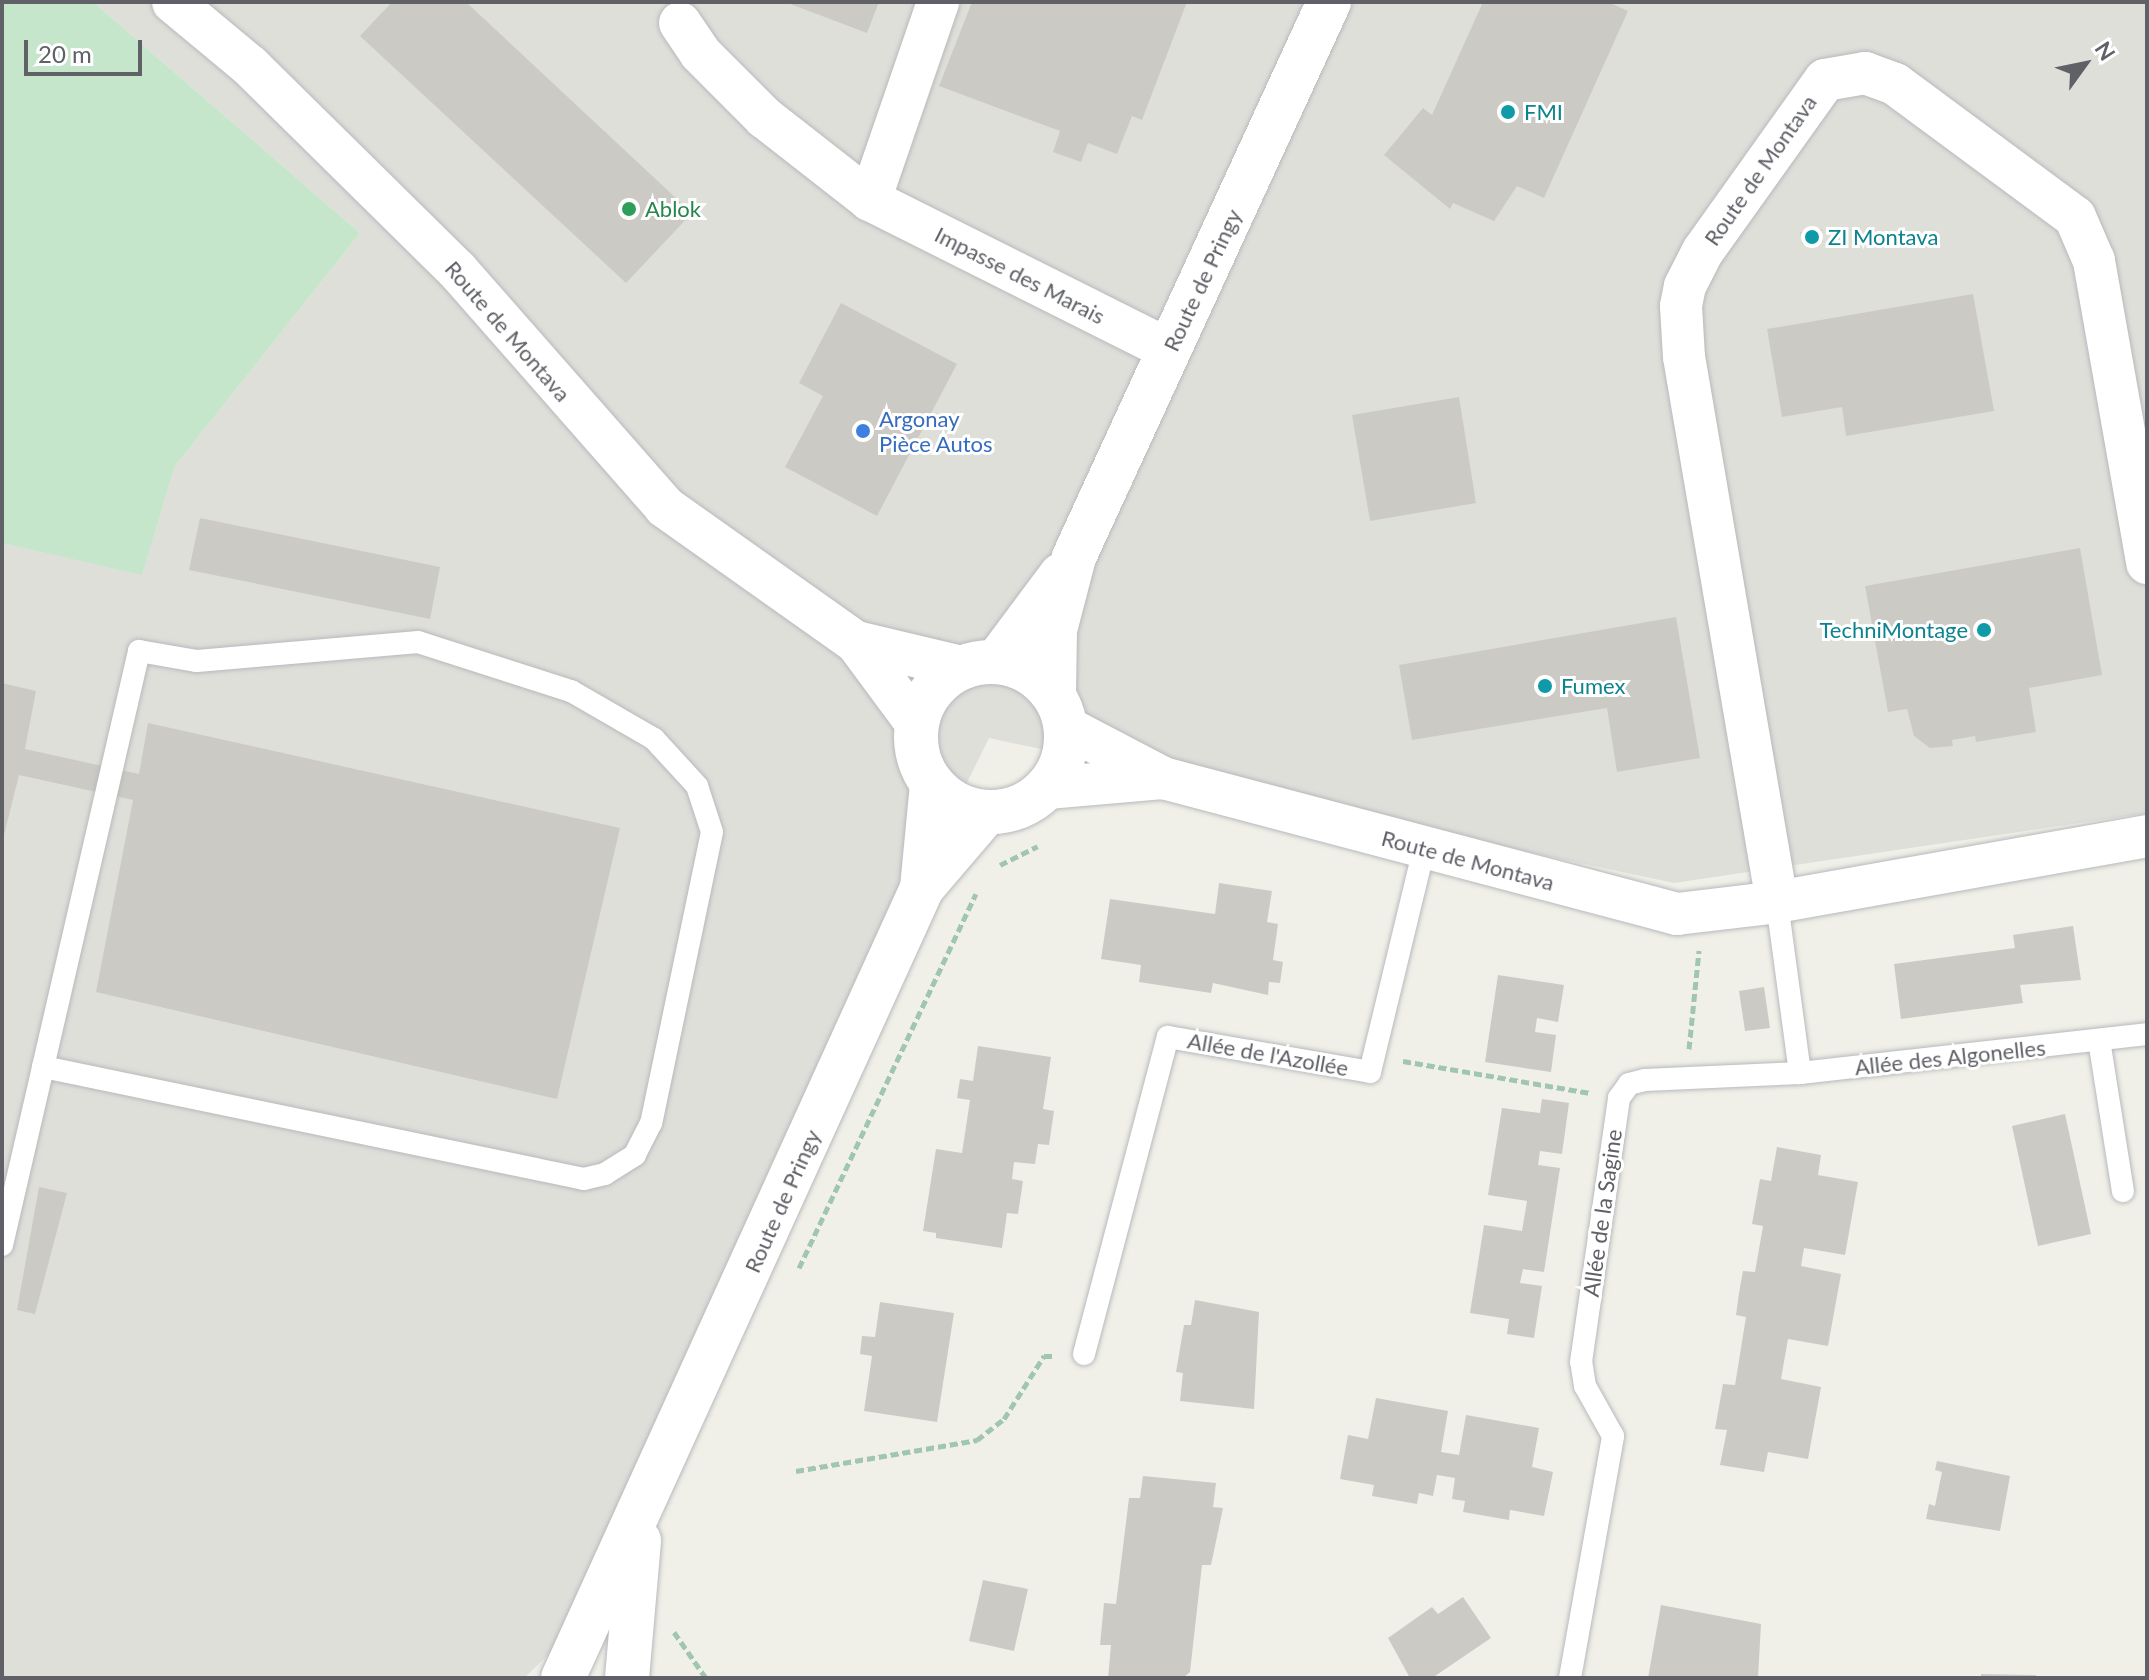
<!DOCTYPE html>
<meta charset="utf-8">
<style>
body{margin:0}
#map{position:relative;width:2149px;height:1680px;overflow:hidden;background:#f0f0e8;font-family:Lato,sans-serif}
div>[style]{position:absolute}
.industrial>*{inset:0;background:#dfdfda}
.green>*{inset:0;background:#c6e6cc}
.building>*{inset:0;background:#cccac4}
.path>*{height:5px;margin-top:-2.5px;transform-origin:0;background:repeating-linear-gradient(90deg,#a0c6b2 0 8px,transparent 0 12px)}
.roads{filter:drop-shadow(0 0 2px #b8b9bd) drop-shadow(0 0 2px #b8b9bd)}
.lane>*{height:22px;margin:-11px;padding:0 11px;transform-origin:11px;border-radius:11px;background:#fff}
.street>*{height:42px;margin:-21px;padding:0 21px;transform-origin:21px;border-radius:21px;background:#fff}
.secondary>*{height:44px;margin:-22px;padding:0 22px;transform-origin:22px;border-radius:22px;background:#fff}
.secondary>.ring{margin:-22px;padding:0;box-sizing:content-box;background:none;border:44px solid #fff;border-radius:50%}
.dots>*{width:22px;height:22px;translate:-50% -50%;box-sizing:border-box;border:4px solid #fff;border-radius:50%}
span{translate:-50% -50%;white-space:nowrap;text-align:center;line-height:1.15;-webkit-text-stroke:6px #fff;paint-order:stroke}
.culture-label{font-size:22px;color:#0d838f}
.left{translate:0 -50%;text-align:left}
.right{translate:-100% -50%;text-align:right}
.street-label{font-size:22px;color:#5f6167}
.leisure-label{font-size:22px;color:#27864d}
.shop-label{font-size:22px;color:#366cbe}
.frame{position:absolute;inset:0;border:4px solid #5f6167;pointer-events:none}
.north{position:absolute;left:2045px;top:24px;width:80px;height:80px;-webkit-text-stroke:6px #fff;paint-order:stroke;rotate:57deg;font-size:22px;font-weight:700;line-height:32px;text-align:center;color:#5f6167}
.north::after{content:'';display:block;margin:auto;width:28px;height:36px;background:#5f6167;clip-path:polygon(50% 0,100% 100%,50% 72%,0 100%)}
.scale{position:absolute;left:24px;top:40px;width:118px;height:36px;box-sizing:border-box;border:4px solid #5f6167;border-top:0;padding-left:10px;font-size:24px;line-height:28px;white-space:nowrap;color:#5f6167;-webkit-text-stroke:6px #fff;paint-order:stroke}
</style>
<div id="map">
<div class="industrial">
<div style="clip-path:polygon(93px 2px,2147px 2px,2147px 813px,1674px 883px,989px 738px,729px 1267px,566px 1638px,524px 1678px,2px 1678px,2px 543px,142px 574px,175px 466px,360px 233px)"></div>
</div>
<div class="green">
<div style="clip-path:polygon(2px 2px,93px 2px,360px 233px,175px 466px,142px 575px,2px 543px)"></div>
</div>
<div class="building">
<div style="clip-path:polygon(392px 2px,466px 2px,692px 213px,626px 283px,360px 36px)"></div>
<div style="clip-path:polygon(785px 2px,879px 2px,867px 33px)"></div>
<div style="clip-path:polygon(972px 2px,1187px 2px,1142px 120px,1132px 116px,1117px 154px,1088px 143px,1081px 162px,1053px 152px,1060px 131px,939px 86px)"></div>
<div style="clip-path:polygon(1483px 2px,1608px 2px,1628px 11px,1544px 198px,1517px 186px,1494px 221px,1453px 203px,1450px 209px,1384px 155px,1423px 108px,1432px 115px)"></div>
<div style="clip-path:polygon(1822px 229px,1823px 242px,1802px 244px,1800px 232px)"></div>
<div style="clip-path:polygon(1973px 294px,1994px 411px,1846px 436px,1842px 407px,1782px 417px,1767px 329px)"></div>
<div style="clip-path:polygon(841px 303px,957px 364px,877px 516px,785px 467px,823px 396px,799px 383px)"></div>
<div style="clip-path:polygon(1459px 397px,1476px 503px,1370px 521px,1352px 415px)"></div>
<div style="clip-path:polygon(200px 518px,440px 567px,430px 619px,189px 570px)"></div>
<div style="clip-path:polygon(2080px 548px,2102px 675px,2029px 688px,2036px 732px,1976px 742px,1975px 736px,1952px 740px,1953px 746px,1930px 748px,1914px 736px,1907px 709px,1888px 712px,1865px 586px)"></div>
<div style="clip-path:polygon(1676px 617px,1700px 758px,1617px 772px,1607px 708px,1412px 740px,1399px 665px)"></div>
<div style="clip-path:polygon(2px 683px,36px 691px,25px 749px,139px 774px,148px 723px,620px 828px,557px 1099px,96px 992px,133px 800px,19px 775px,2px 843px)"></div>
<div style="clip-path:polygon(1219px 883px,1272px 891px,1267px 922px,1278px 924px,1273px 960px,1283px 962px,1280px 983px,1269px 982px,1268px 995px,1213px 983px,1211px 993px,1139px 982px,1141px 965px,1101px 959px,1110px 899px,1215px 914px)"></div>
<div style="clip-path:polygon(2073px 926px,2081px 980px,2020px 985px,2023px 1003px,1901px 1019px,1894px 964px,2015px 948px,2013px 935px)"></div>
<div style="clip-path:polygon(1498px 975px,1564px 985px,1558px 1022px,1537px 1018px,1535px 1032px,1556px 1035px,1551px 1072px,1485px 1062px)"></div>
<div style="clip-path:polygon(1764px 987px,1770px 1028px,1745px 1031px,1739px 991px)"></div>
<div style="clip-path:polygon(978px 1046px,1051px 1057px,1043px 1109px,1054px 1111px,1049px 1145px,1038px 1144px,1035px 1164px,1014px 1162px,1012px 1179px,1023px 1181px,1018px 1214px,1007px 1213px,1002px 1248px,936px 1238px,936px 1233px,923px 1231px,936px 1149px,962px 1153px,970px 1100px,957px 1098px,960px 1079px,973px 1081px)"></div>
<div style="clip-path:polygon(1542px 1099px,1569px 1103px,1562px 1154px,1540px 1151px,1538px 1165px,1560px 1168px,1544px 1272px,1523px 1269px,1520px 1283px,1542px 1286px,1534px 1338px,1507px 1334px,1509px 1319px,1470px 1313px,1484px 1225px,1522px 1231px,1527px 1201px,1488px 1195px,1502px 1108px,1540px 1113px)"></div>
<div style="clip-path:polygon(2065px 1114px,2091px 1234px,2038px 1246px,2012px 1126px)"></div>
<div style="clip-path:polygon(1777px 1147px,1821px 1155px,1818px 1175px,1858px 1182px,1845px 1255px,1804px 1248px,1801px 1266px,1841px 1274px,1828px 1346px,1788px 1339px,1781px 1379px,1821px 1387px,1808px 1459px,1768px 1452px,1764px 1472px,1720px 1465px,1727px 1430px,1715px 1429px,1723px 1384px,1735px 1385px,1746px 1317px,1736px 1315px,1739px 1293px,1743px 1271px,1755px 1272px,1763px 1226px,1752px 1224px,1760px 1179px,1771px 1181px)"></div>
<div style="clip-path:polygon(39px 1187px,67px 1193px,35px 1314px,17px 1310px)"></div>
<div style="clip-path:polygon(1195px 1300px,1259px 1312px,1254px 1409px,1180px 1401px,1183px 1373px,1176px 1372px,1184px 1325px,1191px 1325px)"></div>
<div style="clip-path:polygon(880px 1302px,954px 1313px,937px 1422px,864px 1411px,872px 1356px,860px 1354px,862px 1336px,875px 1337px)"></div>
<div style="clip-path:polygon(1376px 1398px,1448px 1411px,1441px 1452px,1459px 1455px,1466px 1415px,1539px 1428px,1532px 1467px,1553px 1472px,1544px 1516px,1510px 1510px,1509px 1520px,1463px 1512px,1465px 1501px,1452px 1499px,1455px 1478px,1437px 1475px,1433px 1496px,1419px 1493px,1417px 1504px,1372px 1496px,1374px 1485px,1340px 1479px,1348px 1435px,1368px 1439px)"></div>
<div style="clip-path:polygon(1937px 1461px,2010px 1476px,2000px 1531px,1926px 1519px,1929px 1504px,1935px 1506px,1942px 1472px,1935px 1470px)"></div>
<div style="clip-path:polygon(1143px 1476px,1216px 1483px,1213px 1507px,1223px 1508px,1211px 1565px,1202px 1565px,1190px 1672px,1183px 1678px,1108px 1678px,1111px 1645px,1100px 1645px,1104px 1603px,1116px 1604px,1129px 1498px,1140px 1498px)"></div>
<div style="clip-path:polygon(983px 1580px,1028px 1589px,1014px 1651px,969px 1641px)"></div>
<div style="clip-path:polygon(1463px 1597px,1491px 1638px,1432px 1678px,1410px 1678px,1388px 1638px,1432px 1607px,1438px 1614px)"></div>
<div style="clip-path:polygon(1661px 1605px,1761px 1624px,1758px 1678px,1648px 1678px)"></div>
<div style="clip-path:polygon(1981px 1674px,2036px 1675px,2036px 1678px,1981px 1678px)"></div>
</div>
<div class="path">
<div style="left:1000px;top:865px;width:42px;rotate:-26.6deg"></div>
<div style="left:1689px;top:1049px;width:99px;rotate:-84.2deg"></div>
<div style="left:1403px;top:1061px;width:190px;rotate:9.7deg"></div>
<div style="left:799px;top:1268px;width:414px;rotate:-64.7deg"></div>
<div style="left:796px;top:1471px;width:184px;rotate:-9.7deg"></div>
<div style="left:977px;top:1440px;width:34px;rotate:-38deg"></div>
<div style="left:1004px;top:1419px;width:75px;rotate:-57.6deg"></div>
<div style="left:1044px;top:1356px;width:10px"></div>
<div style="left:674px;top:1632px;width:56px;rotate:55.2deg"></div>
</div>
<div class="roads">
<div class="lane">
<div style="left:2099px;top:1040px;width:153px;rotate:81deg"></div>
<div style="left:1800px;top:1073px;width:349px;rotate:-6.4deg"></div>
<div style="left:2px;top:1245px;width:183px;rotate:-77deg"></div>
<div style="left:43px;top:1067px;width:427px;rotate:-77deg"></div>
<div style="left:139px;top:651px;width:59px;rotate:9.8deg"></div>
<div style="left:197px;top:661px;width:222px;rotate:-4.9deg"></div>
<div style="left:418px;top:642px;width:161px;rotate:17.8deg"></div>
<div style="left:571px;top:691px;width:96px;rotate:30deg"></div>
<div style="left:654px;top:739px;width:64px;rotate:47.5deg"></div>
<div style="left:697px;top:786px;width:48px;rotate:71.9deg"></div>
<div style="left:712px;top:832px;width:297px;rotate:101.8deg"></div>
<div style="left:651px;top:1123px;width:36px;rotate:117deg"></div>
<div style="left:635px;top:1155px;width:36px;rotate:148deg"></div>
<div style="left:605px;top:1174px;width:22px;rotate:167deg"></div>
<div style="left:584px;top:1179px;width:552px;rotate:-168.3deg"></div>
<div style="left:1084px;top:1354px;width:328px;rotate:-75.2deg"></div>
<div style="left:1168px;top:1037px;width:205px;rotate:9.8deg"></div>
<div style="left:1370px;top:1072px;width:229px;rotate:-76.4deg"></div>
<div style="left:1570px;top:1678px;width:246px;rotate:-79.9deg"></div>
<div style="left:1613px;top:1436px;width:57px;rotate:-119.2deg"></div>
<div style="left:1585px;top:1386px;width:24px;rotate:-99deg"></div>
<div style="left:1581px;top:1362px;width:267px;rotate:-81.8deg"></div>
<div style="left:1619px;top:1098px;width:17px;rotate:-54deg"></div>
<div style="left:1629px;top:1084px;width:16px;rotate:-14deg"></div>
<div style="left:1645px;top:1080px;width:155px;rotate:-2.6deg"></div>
<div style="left:1800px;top:1073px;width:173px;rotate:-97.7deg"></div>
</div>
<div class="street">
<div style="left:173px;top:2px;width:100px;rotate:39.7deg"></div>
<div style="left:250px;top:66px;width:291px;rotate:44.6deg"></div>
<div style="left:457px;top:270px;width:315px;rotate:48.7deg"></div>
<div style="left:665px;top:507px;width:234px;rotate:35.3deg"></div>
<div style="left:856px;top:642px;width:101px;rotate:53.5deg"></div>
<div style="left:680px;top:23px;width:36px;rotate:56deg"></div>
<div style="left:700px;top:53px;width:92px;rotate:45deg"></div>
<div style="left:765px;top:118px;width:133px;rotate:38deg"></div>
<div style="left:870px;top:200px;width:335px;rotate:26.6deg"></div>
<div style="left:870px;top:200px;width:209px;rotate:-71deg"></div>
<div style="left:856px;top:642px;width:108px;rotate:13.4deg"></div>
<div style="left:1066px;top:727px;width:110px;rotate:27.7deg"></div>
<div style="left:1163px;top:778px;width:532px;rotate:14.82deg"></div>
<div style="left:1677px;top:914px;width:101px;rotate:-6.8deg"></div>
<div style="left:1777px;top:902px;width:376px;rotate:-10.1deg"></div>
<div style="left:1048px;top:788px;width:114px;rotate:-5deg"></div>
<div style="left:1777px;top:902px;width:553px;rotate:-99.68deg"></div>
<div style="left:1684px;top:357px;width:51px;rotate:-93.4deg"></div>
<div style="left:1681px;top:306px;width:20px;rotate:-79deg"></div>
<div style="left:1685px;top:286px;width:39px;rotate:-63deg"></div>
<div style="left:1703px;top:251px;width:210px;rotate:-54.5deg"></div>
<div style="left:1825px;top:80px;width:41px;rotate:-9.9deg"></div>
<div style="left:1865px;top:73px;width:32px;rotate:20deg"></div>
<div style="left:1895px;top:84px;width:224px;rotate:36.5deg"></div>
<div style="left:2075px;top:217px;width:48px;rotate:66.6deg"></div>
<div style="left:2094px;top:261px;width:307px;rotate:80deg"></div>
</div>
<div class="secondary">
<div style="left:997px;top:661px;width:107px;rotate:-53.3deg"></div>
<div class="ring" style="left:916px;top:662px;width:106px;height:106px"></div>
<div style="left:1054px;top:694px;width:64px;rotate:-89.1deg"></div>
<div style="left:1055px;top:630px;width:75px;rotate:-75.4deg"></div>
<div style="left:1074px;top:557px;width:611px;rotate:-65.32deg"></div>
<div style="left:922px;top:888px;width:99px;rotate:-49.5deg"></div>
<div style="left:563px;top:1678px;width:868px;rotate:-65.56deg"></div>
<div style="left:922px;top:888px;width:104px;rotate:-84.5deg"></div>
<div style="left:627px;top:1678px;width:138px;rotate:-85deg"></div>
</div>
</div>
<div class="dots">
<div style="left:1508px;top:112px;background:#0f9aa8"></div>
<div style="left:629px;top:209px;background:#2e9e5b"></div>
<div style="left:1812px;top:237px;background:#0f9aa8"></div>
<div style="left:863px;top:431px;background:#3f7fe0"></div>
<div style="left:1984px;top:630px;background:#0f9aa8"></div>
<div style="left:1545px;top:686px;background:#0f9aa8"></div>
</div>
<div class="culture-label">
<span class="left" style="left:1524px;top:112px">FMI</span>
<span class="left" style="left:1828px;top:237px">ZI Montava</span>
<span class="right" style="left:1968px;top:630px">TechniMontage</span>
<span class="left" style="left:1561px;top:686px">Fumex</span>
</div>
<div class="street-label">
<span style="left:1760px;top:170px;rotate:-55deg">Route de Montava</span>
<span style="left:1020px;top:275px;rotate:27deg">Impasse des Marais</span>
<span style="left:1202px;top:280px;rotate:-65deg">Route de Pringy</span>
<span style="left:508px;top:331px;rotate:49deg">Route de Montava</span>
<span style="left:1468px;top:860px;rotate:15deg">Route de Montava</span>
<span style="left:1268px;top:1054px;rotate:10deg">Allée de l'Azollée</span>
<span style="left:1950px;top:1057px;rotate:-6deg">Allée des Algonelles</span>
<span style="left:782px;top:1201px;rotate:-66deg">Route de Pringy</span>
<span style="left:1602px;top:1213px;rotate:-82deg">Allée de la Sagine</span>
</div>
<div class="leisure-label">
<span class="left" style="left:645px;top:209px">Ablok</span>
</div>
<div class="shop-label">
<span class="left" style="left:879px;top:431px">Argonay<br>Pièce Autos</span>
</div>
<div class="frame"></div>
<div class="north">N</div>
<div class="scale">20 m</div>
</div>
